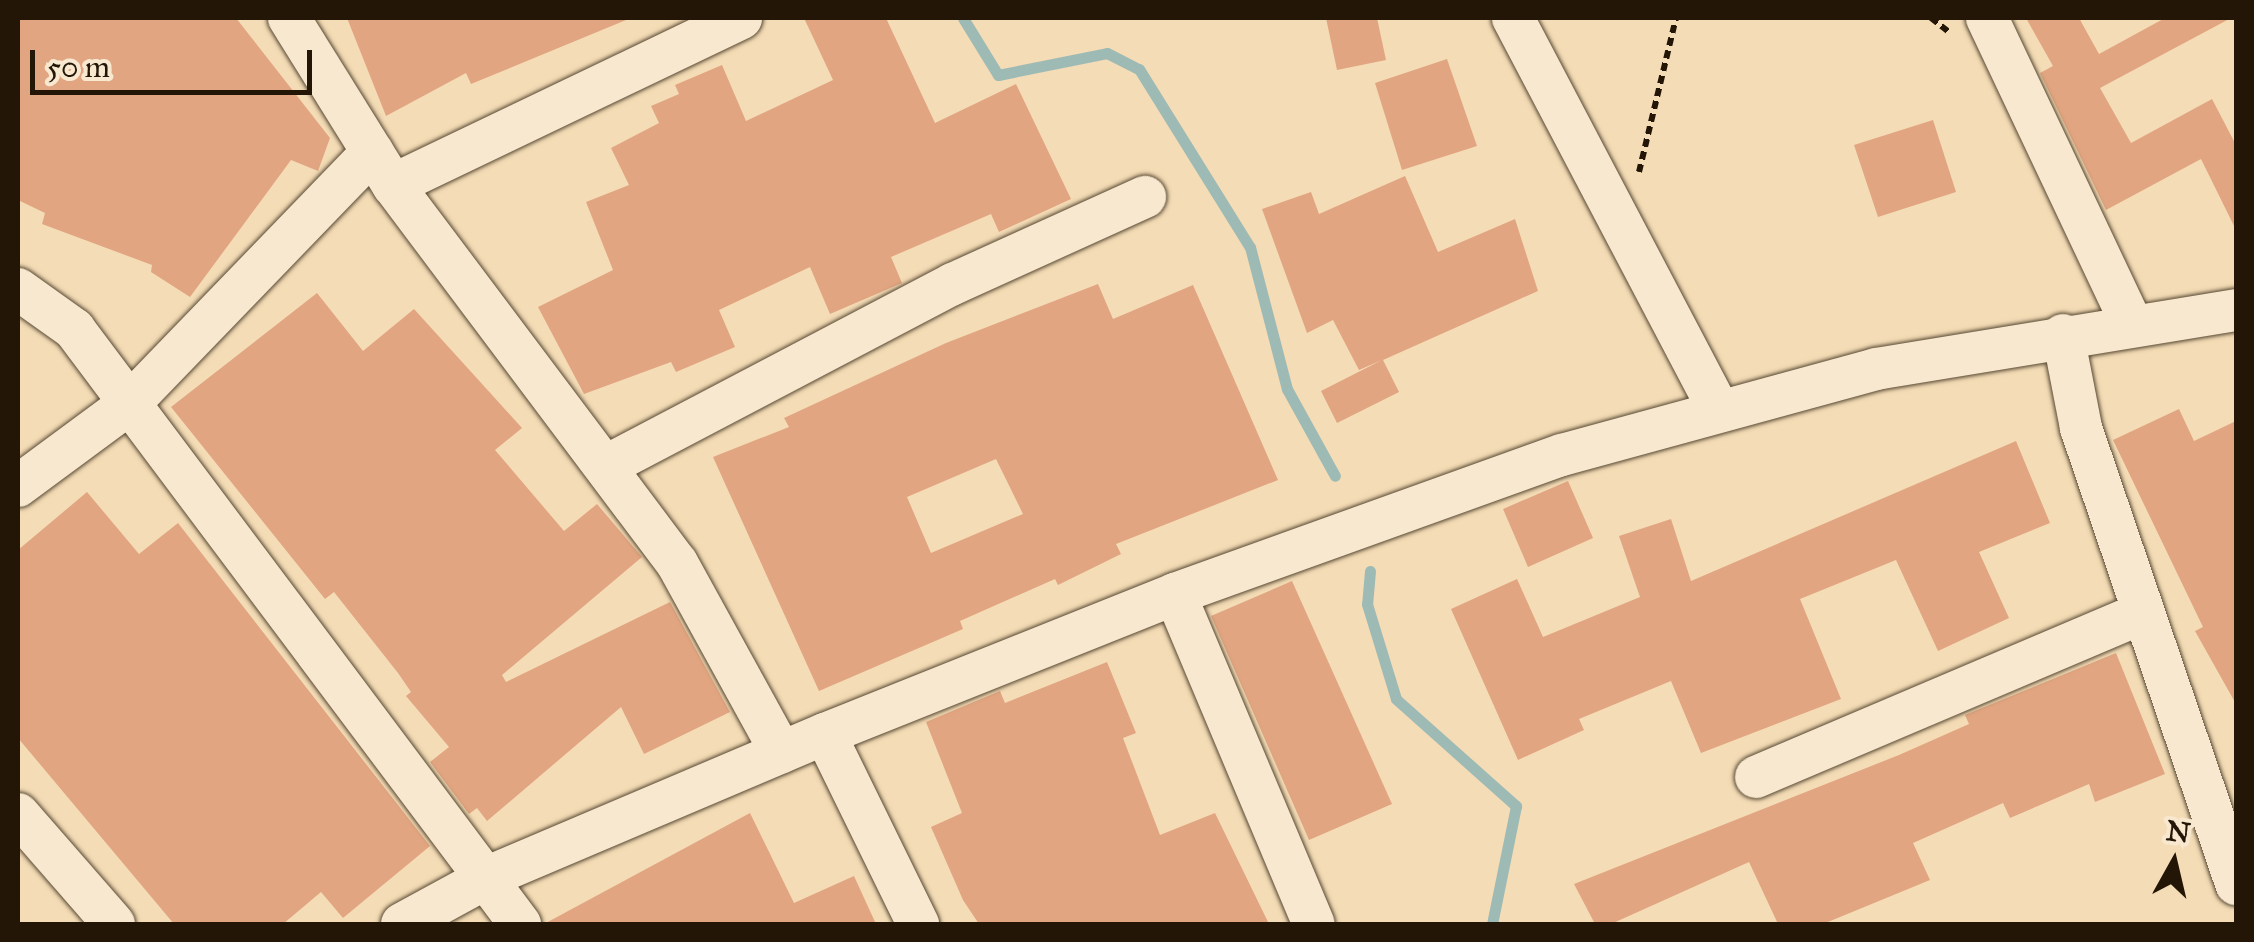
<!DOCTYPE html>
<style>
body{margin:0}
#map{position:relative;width:2254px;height:942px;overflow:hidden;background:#f4dcb6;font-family:"IM FELL Great Primer",serif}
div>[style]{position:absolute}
.stream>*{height:11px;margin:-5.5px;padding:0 5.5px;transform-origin:5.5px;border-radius:5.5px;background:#9ebab5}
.building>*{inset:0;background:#e2a581}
.path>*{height:6px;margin-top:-3px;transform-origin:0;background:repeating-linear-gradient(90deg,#231606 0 8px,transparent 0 13px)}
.roads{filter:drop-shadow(0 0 2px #574832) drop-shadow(0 0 2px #574832)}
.minor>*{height:42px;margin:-21px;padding:0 21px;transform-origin:21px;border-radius:21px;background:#f8e8d0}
span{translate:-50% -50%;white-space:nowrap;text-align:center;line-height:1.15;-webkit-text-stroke:8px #f8e8d0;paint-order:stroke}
.frame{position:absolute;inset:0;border:20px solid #231606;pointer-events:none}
.north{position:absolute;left:2124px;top:812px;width:100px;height:100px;-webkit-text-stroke:8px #f8e8d0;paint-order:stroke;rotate:8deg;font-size:28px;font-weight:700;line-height:40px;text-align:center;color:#231606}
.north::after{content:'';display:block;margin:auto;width:35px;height:45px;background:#231606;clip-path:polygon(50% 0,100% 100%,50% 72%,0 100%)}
.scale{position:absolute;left:30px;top:50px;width:282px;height:45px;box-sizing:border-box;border:5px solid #231606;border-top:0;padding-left:12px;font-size:30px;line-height:35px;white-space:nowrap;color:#231606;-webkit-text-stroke:8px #f8e8d0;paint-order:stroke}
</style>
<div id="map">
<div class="stream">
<div style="left:963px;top:18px;width:67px;rotate:58.4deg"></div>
<div style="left:998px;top:75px;width:111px;rotate:-11.4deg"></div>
<div style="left:1107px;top:53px;width:36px;rotate:27deg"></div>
<div style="left:1139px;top:69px;width:210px;rotate:58.1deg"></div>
<div style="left:1250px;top:247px;width:147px;rotate:75.4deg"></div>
<div style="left:1287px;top:389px;width:99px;rotate:61.1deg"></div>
<div style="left:1370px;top:571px;width:33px;rotate:95deg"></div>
<div style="left:1367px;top:604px;width:99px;rotate:73deg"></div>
<div style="left:1396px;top:699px;width:161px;rotate:41.7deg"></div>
<div style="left:1516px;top:806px;width:120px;rotate:101.5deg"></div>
</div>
<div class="building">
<div style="clip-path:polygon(18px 18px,236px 18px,330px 138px,318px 171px,291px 160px,190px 297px,151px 272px,152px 265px,42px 224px,45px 213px,18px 200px)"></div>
<div style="clip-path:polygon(347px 18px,631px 18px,471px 84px,466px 73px,386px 116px)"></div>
<div style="clip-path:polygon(804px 18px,886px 18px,935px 123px,1016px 84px,1071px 199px,999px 232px,991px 214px,891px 257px,902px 283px,830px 314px,810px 267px,719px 310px,735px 347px,676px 372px,671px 362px,584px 394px,538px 307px,613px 270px,586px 202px,629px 185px,611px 148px,659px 123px,651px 106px,679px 94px,675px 85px,722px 65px,746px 121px,833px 80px)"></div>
<div style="clip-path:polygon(1326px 18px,1377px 18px,1386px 60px,1337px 70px)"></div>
<div style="clip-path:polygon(2026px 18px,2079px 18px,2099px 54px,2165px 18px,2231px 18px,2100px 88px,2131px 143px,2212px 99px,2236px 145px,2236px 230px,2201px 159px,2106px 210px,2040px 73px,2053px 66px)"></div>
<div style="clip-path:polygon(1447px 59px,1477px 146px,1402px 170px,1375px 83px)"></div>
<div style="clip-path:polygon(1933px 120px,1956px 192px,1878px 217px,1854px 145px)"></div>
<div style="clip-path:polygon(1405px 176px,1438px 252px,1515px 219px,1538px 291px,1383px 360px,1399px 392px,1337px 423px,1321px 391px,1382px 360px,1359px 370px,1333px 320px,1307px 333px,1262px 209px,1311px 192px,1319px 214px)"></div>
<div style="clip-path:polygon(evenodd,1098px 284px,1113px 319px,1193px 285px,1278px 480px,1116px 544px,1121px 554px,1058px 585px,1055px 579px,960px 621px,963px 629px,819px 691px,713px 457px,789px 427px,784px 418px,946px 343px,1098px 284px,996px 459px,1023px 514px,931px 553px,907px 497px,996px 459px)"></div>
<div style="clip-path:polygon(317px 293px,363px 351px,414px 309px,522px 428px,495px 450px,564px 531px,597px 504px,642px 557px,502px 675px,506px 682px,670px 602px,730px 712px,644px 754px,621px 707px,487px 821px,477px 808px,469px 814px,430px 762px,449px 747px,406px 696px,411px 692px,398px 673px,334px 592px,325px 599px,171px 407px)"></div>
<div style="clip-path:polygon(2179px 409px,2194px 441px,2236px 421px,2236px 704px,2195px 631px,2203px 627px,2113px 440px)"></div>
<div style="clip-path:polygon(2016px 441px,2050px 523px,1979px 552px,2009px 618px,1938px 651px,1896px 560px,1800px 599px,1841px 699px,1701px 753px,1671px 681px,1579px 719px,1584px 730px,1518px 760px,1451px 609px,1517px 579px,1543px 637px,1640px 597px,1619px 536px,1671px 519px,1691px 581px)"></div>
<div style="clip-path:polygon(1568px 481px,1593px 538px,1528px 567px,1503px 509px)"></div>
<div style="clip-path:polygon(87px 492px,139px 554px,178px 523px,430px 846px,343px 918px,321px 892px,283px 924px,174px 924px,18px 738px,18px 550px)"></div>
<div style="clip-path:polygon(1292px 581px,1392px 804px,1309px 840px,1211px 616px)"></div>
<div style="clip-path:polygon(2116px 653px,2165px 774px,2095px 802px,2089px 784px,2010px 818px,2003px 803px,1913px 843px,1930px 880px,1823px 924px,1778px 924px,1749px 862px,1611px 924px,1595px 924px,1574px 884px,1899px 755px,1969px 724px,1965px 715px)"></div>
<div style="clip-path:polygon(1107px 662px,1136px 733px,1123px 738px,1160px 835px,1215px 813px,1269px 924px,979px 924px,963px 900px,931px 827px,962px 813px,926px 722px,1000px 691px,1005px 703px)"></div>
<div style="clip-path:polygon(750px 813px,794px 903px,854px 876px,876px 924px,544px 924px)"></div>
</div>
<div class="path">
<div style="left:1931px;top:18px;width:23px;rotate:38deg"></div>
<div style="left:1639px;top:172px;width:158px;rotate:-76.5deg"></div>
</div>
<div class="roads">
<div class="minor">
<div style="left:289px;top:18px;width:197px;rotate:58.1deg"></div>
<div style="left:393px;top:185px;width:473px;rotate:53.1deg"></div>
<div style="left:677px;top:563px;width:216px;rotate:61.2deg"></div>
<div style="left:1513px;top:18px;width:441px;rotate:62.3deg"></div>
<div style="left:1987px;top:18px;width:337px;rotate:64.7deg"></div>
<div style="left:393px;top:185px;width:386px;rotate:-25.6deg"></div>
<div style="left:18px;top:289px;width:69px;rotate:35.5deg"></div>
<div style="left:74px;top:329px;width:744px;rotate:53.15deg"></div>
<div style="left:2063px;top:335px;width:95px;rotate:79deg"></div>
<div style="left:2081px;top:428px;width:482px;rotate:71.2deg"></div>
<div style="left:606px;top:466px;width:392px;rotate:-27.7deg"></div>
<div style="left:953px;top:284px;width:211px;rotate:-24.4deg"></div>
<div style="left:18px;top:486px;width:139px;rotate:-36.5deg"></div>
<div style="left:130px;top:403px;width:349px;rotate:-46deg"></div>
<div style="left:1175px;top:594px;width:358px;rotate:67.2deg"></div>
<div style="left:825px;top:734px;width:212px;rotate:63.9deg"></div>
<div style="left:1756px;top:777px;width:420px;rotate:-23deg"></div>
<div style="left:18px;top:814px;width:146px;rotate:48.9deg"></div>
<div style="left:402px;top:924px;width:100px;rotate:-28.6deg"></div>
<div style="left:490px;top:876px;width:364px;rotate:-23deg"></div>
<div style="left:825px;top:734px;width:377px;rotate:-21.8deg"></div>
<div style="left:1175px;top:594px;width:411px;rotate:-19.8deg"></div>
<div style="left:1562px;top:455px;width:326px;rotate:-15.3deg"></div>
<div style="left:1876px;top:369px;width:365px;rotate:-9.3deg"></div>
</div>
</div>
<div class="frame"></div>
<div class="north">N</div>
<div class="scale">50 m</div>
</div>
